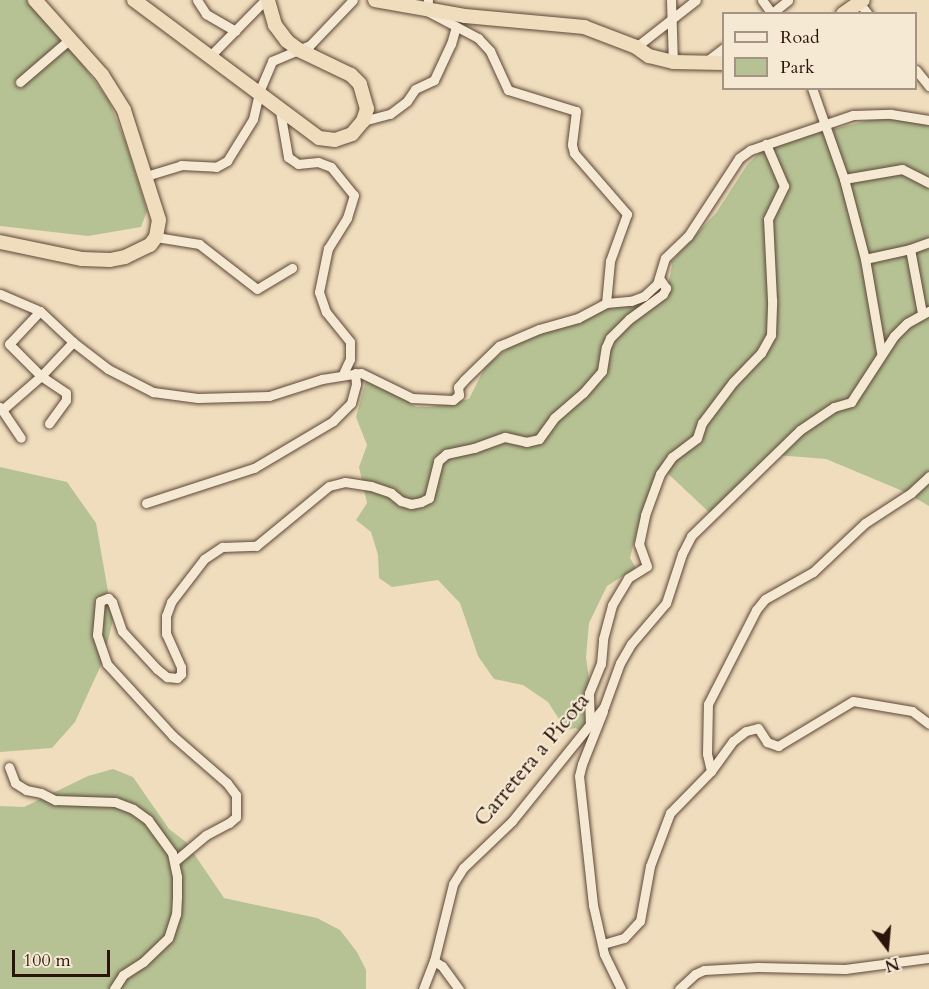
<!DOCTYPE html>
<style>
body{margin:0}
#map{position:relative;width:929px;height:989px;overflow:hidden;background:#f0ddbd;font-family:Cardo,serif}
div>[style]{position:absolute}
.green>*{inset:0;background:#b6c294}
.roads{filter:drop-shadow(0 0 2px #5d4637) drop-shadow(0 0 2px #5d4637)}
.minor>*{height:9px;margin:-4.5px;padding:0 4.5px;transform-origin:4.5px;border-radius:4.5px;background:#f5e9d4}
.highway>*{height:14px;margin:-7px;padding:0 7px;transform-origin:7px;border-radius:7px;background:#f0ddbd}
span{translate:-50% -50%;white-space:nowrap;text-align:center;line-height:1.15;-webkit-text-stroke:4.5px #f5e9d4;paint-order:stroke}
.street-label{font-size:22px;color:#2c140a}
.legend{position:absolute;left:722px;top:12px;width:195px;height:78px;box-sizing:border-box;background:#f5e9d4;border:2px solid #a59483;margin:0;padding:8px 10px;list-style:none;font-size:18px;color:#2c140a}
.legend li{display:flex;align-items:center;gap:12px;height:30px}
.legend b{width:30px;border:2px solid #a59483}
.north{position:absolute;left:857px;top:917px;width:60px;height:60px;-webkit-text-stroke:4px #f5e9d4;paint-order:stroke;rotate:164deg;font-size:16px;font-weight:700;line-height:24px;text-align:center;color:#2c140a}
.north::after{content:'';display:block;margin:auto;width:21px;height:27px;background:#2c140a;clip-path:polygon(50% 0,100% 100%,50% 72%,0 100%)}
.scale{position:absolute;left:12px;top:950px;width:98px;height:27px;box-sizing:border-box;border:3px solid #2c140a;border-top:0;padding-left:8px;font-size:18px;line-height:21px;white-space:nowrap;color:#2c140a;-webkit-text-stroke:4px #f5e9d4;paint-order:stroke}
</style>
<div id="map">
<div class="green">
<div style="clip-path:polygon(0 0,27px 0,72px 50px,109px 101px,126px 143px,147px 211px,141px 227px,88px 236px,0 226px)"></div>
<div style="clip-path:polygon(879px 118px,929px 123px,929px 506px,905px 492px,826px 459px,776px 455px,712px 515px,662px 468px,637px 531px,630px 558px,636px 568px,607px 586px,589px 623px,586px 657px,592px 700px,583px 732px,576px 728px,566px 730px,548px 702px,523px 685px,494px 679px,478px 656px,460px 603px,438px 580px,392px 587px,379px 578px,378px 555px,371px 532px,356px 520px,367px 503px,359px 467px,367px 445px,356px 417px,368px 374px,416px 407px,430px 407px,469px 399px,486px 365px,520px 340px,611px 303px,656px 297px,668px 285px,672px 266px,671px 262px,716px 213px,747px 165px,767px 145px)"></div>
<div style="clip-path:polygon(0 467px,67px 482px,96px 523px,113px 620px,103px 661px,90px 689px,75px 722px,52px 748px,0 752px)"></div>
<div style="clip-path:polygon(113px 769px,133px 777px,169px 829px,186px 842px,224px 898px,317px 918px,340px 930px,357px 952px,366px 970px,366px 989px,0 989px,0 806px,24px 807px,88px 776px)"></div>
</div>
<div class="roads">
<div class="minor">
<div style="left:197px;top:0;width:17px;rotate:57deg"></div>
<div style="left:206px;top:14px;width:34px;rotate:30deg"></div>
<div style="left:428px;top:0;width:11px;rotate:95deg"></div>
<div style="left:427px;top:11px;width:58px;rotate:27.9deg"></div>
<div style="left:478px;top:38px;width:18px;rotate:47deg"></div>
<div style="left:490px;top:51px;width:43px;rotate:65.2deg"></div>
<div style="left:508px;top:90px;width:71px;rotate:17.2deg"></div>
<div style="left:576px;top:111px;width:34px;rotate:97deg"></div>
<div style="left:572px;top:145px;width:8px;rotate:76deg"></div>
<div style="left:574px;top:153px;width:81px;rotate:49deg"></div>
<div style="left:627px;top:214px;width:50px;rotate:109.9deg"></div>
<div style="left:610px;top:261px;width:42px;rotate:95.4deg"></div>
<div style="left:671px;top:0;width:62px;rotate:88.2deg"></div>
<div style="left:762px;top:0;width:17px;rotate:54deg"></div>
<div style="left:857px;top:0;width:18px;rotate:52deg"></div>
<div style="left:771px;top:14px;width:22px;rotate:-39deg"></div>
<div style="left:636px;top:47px;width:76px;rotate:-38.1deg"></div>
<div style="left:210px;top:56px;width:78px;rotate:-45.5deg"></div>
<div style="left:704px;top:63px;width:25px;rotate:-37deg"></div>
<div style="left:916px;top:70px;width:21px;rotate:51deg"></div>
<div style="left:20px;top:82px;width:66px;rotate:-40.7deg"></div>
<div style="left:812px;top:88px;width:96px;rotate:70.6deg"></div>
<div style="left:844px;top:179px;width:83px;rotate:75.3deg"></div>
<div style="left:865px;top:259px;width:94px;rotate:80.2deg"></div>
<div style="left:280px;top:111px;width:47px;rotate:80.1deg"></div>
<div style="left:288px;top:157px;width:12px;rotate:35deg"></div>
<div style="left:298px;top:164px;width:20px;rotate:-6deg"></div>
<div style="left:318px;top:162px;width:14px;rotate:21deg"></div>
<div style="left:331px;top:167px;width:36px;rotate:51deg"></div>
<div style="left:354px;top:195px;width:24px;rotate:107deg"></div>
<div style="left:347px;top:218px;width:36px;rotate:122deg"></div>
<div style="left:328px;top:248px;width:45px;rotate:101.6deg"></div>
<div style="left:319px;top:292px;width:21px;rotate:71deg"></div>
<div style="left:326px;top:312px;width:38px;rotate:51deg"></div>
<div style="left:350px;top:342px;width:17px;rotate:90deg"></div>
<div style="left:350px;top:359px;width:17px;rotate:115deg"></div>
<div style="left:363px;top:121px;width:28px;rotate:-15deg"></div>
<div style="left:390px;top:114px;width:21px;rotate:-37deg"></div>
<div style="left:407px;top:101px;width:14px;rotate:-56deg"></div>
<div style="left:415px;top:89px;width:21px;rotate:-25deg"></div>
<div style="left:434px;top:80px;width:40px;rotate:-65deg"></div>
<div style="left:451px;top:44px;width:18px;rotate:-74deg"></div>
<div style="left:146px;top:176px;width:37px;rotate:-17deg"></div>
<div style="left:181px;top:165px;width:35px;rotate:3deg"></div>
<div style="left:216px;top:167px;width:13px;rotate:-29deg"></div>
<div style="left:227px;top:161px;width:49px;rotate:-58.2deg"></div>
<div style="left:253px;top:119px;width:28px;rotate:-77deg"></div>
<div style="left:259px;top:92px;width:34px;rotate:-67deg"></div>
<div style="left:272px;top:61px;width:41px;rotate:-22.8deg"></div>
<div style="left:310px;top:45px;width:62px;rotate:-46.3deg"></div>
<div style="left:844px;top:179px;width:59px;rotate:-9.8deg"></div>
<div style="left:902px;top:169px;width:30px;rotate:27deg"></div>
<div style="left:156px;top:237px;width:44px;rotate:9.2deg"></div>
<div style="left:199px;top:244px;width:73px;rotate:37.8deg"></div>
<div style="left:257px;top:289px;width:41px;rotate:-31deg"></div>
<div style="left:865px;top:259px;width:46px;rotate:-12.5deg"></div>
<div style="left:0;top:294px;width:43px;rotate:23deg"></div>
<div style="left:40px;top:311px;width:45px;rotate:43.2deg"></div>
<div style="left:73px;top:342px;width:44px;rotate:37.6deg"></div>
<div style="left:108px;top:369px;width:51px;rotate:27.1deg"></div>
<div style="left:153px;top:392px;width:45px;rotate:7.6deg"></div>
<div style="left:198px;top:398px;width:71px;rotate:-1.6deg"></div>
<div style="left:269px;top:396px;width:56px;rotate:-17.8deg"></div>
<div style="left:322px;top:379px;width:39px;rotate:-9deg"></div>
<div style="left:361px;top:373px;width:57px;rotate:26.1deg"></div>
<div style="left:412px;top:398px;width:41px;rotate:2.8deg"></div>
<div style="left:453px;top:400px;width:8px;rotate:-40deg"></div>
<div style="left:459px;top:395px;width:8px;rotate:-97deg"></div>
<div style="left:458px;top:387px;width:9px;rotate:-49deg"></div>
<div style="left:464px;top:380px;width:49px;rotate:-44.2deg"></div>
<div style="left:499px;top:346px;width:43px;rotate:-23deg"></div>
<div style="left:539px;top:329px;width:41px;rotate:-15.8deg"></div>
<div style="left:578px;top:318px;width:32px;rotate:-28deg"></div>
<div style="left:606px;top:303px;width:25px;rotate:-5deg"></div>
<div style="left:631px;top:301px;width:14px;rotate:-21deg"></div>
<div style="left:644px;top:296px;width:18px;rotate:-43deg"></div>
<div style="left:657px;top:284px;width:27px;rotate:-73deg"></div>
<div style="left:665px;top:258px;width:32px;rotate:-44deg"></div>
<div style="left:688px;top:236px;width:93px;rotate:-56.8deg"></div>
<div style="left:739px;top:158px;width:14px;rotate:-36deg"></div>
<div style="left:750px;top:150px;width:109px;rotate:-18.8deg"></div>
<div style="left:853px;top:115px;width:38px;rotate:-2deg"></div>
<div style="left:891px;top:114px;width:38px;rotate:9deg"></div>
<div style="left:40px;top:311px;width:45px;rotate:133.2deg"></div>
<div style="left:9px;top:344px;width:45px;rotate:45deg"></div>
<div style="left:41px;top:376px;width:30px;rotate:34deg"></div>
<div style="left:66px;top:393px;width:7px;rotate:90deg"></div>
<div style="left:66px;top:400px;width:29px;rotate:126deg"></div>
<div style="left:922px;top:313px;width:65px;rotate:-100.6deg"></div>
<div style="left:910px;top:249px;width:20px;rotate:-20deg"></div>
<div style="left:0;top:407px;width:37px;rotate:56deg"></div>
<div style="left:2px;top:410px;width:52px;rotate:-41.1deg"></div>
<div style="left:41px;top:376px;width:47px;rotate:-46.7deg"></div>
<div style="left:146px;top:503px;width:114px;rotate:-18deg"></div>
<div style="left:254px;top:468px;width:92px;rotate:-30.7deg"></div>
<div style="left:333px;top:421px;width:25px;rotate:-45deg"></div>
<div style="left:351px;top:403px;width:20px;rotate:-75deg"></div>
<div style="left:356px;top:384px;width:11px;rotate:-95deg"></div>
<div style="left:603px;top:711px;width:57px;rotate:111.6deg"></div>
<div style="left:582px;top:764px;width:12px;rotate:104deg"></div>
<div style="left:579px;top:776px;width:130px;rotate:83.8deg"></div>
<div style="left:593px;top:905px;width:50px;rotate:77.3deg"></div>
<div style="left:604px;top:954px;width:39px;rotate:64deg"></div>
<div style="left:590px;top:725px;width:32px;rotate:-92deg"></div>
<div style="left:589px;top:693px;width:31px;rotate:-68deg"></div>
<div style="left:601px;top:664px;width:25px;rotate:-85deg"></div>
<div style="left:603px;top:639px;width:35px;rotate:-75deg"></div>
<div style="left:612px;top:605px;width:31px;rotate:-59deg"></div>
<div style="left:628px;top:578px;width:22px;rotate:-32deg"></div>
<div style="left:647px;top:566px;width:23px;rotate:-110deg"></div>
<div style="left:639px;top:544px;width:30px;rotate:-78deg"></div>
<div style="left:645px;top:515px;width:44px;rotate:-69.9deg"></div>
<div style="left:660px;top:474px;width:21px;rotate:-55deg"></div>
<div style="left:672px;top:457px;width:31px;rotate:-37deg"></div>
<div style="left:697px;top:438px;width:16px;rotate:-72deg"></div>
<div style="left:702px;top:423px;width:51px;rotate:-52.9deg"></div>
<div style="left:733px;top:382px;width:40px;rotate:-46deg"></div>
<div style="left:761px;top:353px;width:21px;rotate:-61deg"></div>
<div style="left:771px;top:335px;width:35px;rotate:-88deg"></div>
<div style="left:772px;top:300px;width:81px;rotate:-92.8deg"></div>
<div style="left:768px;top:219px;width:37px;rotate:-64deg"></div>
<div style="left:784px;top:186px;width:46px;rotate:-113.2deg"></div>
<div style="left:9px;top:767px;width:17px;rotate:69deg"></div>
<div style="left:15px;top:783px;width:13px;rotate:32deg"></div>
<div style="left:26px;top:790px;width:15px;rotate:11deg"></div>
<div style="left:41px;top:793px;width:16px;rotate:27deg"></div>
<div style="left:55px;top:800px;width:60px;rotate:1.9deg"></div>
<div style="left:115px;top:802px;width:19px;rotate:21deg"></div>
<div style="left:133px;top:809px;width:19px;rotate:36deg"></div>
<div style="left:148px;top:820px;width:41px;rotate:54deg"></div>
<div style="left:172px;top:853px;width:25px;rotate:78deg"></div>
<div style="left:177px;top:877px;width:20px;rotate:90deg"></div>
<div style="left:177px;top:897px;width:17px;rotate:93deg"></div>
<div style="left:176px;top:914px;width:25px;rotate:108deg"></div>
<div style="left:168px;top:938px;width:35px;rotate:136deg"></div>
<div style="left:143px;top:962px;width:24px;rotate:147deg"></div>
<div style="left:123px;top:975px;width:17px;rotate:123deg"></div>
<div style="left:711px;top:771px;width:17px;rotate:-103deg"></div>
<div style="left:707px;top:754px;width:50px;rotate:-88.9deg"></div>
<div style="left:708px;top:704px;width:106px;rotate:-62.9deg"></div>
<div style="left:756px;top:610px;width:14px;rotate:-51deg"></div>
<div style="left:765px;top:599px;width:55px;rotate:-29.4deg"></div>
<div style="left:813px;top:572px;width:71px;rotate:-43.3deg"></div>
<div style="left:865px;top:523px;width:55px;rotate:-33.1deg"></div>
<div style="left:911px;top:493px;width:25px;rotate:-43deg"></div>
<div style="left:175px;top:861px;width:40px;rotate:-40deg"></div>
<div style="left:206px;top:835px;width:26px;rotate:-28deg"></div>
<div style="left:229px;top:823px;width:9px;rotate:-41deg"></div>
<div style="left:236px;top:817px;width:22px;rotate:-90deg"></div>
<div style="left:236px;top:795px;width:15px;rotate:-127deg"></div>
<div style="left:227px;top:783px;width:72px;rotate:-139deg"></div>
<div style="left:173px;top:736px;width:98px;rotate:-132.5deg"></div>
<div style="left:107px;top:664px;width:31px;rotate:-109deg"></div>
<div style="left:97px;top:635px;width:34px;rotate:-85deg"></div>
<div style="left:100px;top:601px;width:9px;rotate:-21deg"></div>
<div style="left:108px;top:598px;width:6px;rotate:45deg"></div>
<div style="left:112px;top:602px;width:31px;rotate:71deg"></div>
<div style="left:122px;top:631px;width:52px;rotate:47.4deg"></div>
<div style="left:157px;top:669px;width:13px;rotate:39deg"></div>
<div style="left:167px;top:677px;width:10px;rotate:6deg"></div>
<div style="left:177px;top:678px;width:6px;rotate:-45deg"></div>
<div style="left:181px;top:674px;width:7px;rotate:-90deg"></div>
<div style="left:181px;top:667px;width:36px;rotate:-114deg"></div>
<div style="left:166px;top:634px;width:18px;rotate:-90deg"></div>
<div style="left:166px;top:616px;width:15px;rotate:-70deg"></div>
<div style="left:171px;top:602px;width:54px;rotate:-52.5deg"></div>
<div style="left:204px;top:559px;width:22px;rotate:-34deg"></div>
<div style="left:222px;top:547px;width:34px;rotate:-2deg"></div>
<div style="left:256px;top:546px;width:94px;rotate:-39.4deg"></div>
<div style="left:329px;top:486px;width:16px;rotate:-14deg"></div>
<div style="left:345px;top:482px;width:26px;rotate:9deg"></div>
<div style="left:371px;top:486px;width:21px;rotate:19deg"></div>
<div style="left:391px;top:493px;width:13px;rotate:39deg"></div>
<div style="left:401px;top:501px;width:10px;rotate:17deg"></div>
<div style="left:411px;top:504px;width:10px;rotate:-11deg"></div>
<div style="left:421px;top:502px;width:9px;rotate:-27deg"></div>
<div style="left:429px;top:498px;width:38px;rotate:-76deg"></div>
<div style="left:438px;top:461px;width:11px;rotate:-41deg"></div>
<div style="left:446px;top:454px;width:29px;rotate:-12deg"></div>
<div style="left:474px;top:448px;width:33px;rotate:-20deg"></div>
<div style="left:505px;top:437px;width:22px;rotate:13deg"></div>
<div style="left:526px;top:442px;width:13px;rotate:-13deg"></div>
<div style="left:539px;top:439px;width:26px;rotate:-54deg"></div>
<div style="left:554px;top:418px;width:38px;rotate:-41deg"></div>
<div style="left:583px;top:393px;width:29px;rotate:-49deg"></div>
<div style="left:602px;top:371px;width:24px;rotate:-81deg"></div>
<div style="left:606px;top:347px;width:10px;rotate:-66deg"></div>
<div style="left:610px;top:338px;width:27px;rotate:-45deg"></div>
<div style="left:629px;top:319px;width:42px;rotate:-36.3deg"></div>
<div style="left:663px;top:294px;width:7px;rotate:-63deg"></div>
<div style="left:666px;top:288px;width:12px;rotate:-125deg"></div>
<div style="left:603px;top:944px;width:22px;rotate:-16deg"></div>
<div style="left:624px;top:938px;width:23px;rotate:-47deg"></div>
<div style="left:640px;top:921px;width:56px;rotate:-79.7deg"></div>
<div style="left:650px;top:866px;width:57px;rotate:-69.3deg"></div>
<div style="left:670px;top:813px;width:59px;rotate:-45.7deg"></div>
<div style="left:711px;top:771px;width:37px;rotate:-54deg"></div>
<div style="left:733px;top:741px;width:16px;rotate:-38deg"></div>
<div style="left:746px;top:731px;width:12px;rotate:-14deg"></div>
<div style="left:758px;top:728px;width:17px;rotate:57deg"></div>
<div style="left:767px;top:742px;width:12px;rotate:20deg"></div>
<div style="left:778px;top:746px;width:87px;rotate:-31deg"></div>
<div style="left:853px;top:701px;width:60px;rotate:9.6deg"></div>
<div style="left:912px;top:711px;width:21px;rotate:37deg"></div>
<div style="left:434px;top:961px;width:9px;rotate:32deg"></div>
<div style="left:442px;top:966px;width:29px;rotate:54deg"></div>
<div style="left:423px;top:989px;width:30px;rotate:-69deg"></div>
<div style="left:434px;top:961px;width:79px;rotate:-76.1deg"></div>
<div style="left:453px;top:884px;width:19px;rotate:-58deg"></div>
<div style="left:463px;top:868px;width:68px;rotate:-43.8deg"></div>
<div style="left:512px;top:821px;width:146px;rotate:-51.1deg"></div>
<div style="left:604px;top:707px;width:47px;rotate:-70deg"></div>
<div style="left:620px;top:663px;width:22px;rotate:-60deg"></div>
<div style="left:631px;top:644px;width:54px;rotate:-49.5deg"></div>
<div style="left:666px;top:603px;width:52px;rotate:-71.9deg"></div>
<div style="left:682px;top:554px;width:20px;rotate:-63deg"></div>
<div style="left:691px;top:536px;width:152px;rotate:-44.2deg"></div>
<div style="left:800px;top:430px;width:41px;rotate:-34.1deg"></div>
<div style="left:834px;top:407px;width:18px;rotate:-16deg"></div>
<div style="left:851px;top:402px;width:79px;rotate:-56.9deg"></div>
<div style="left:894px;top:336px;width:18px;rotate:-45deg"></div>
<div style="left:907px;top:323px;width:25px;rotate:-29deg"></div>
<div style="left:679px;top:989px;width:22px;rotate:-43deg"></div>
<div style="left:695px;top:974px;width:10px;rotate:-24deg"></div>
<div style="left:704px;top:970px;width:54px;rotate:-3.2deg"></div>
<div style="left:758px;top:967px;width:87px;rotate:1.3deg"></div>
<div style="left:845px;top:969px;width:85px;rotate:-7.5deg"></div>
</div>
<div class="highway">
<div style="left:134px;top:0;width:231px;rotate:36.7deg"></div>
<div style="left:319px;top:138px;width:16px;rotate:7deg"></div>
<div style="left:335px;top:140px;width:18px;rotate:-19deg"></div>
<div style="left:352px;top:134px;width:17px;rotate:-50deg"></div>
<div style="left:363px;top:121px;width:13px;rotate:-72deg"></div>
<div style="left:367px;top:109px;width:26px;rotate:-106deg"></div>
<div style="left:360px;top:84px;width:13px;rotate:-135deg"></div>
<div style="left:351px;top:75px;width:58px;rotate:-154.3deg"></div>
<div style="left:299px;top:50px;width:15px;rotate:-143deg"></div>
<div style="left:287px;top:41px;width:20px;rotate:-127deg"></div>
<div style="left:275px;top:25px;width:26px;rotate:-106deg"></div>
<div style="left:375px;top:0;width:91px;rotate:10.1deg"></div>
<div style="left:465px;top:16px;width:120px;rotate:5.3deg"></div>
<div style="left:584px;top:27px;width:56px;rotate:21deg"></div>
<div style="left:636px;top:47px;width:16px;rotate:35deg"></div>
<div style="left:649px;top:56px;width:25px;rotate:14deg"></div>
<div style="left:673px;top:62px;width:51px;rotate:1.1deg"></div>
<div style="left:843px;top:14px;width:24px;rotate:-35deg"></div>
<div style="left:0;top:242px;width:84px;rotate:11.7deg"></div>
<div style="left:82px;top:259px;width:28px;rotate:2deg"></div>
<div style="left:110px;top:260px;width:15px;rotate:-11deg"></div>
<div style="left:125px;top:257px;width:28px;rotate:-26deg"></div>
<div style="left:150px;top:245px;width:10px;rotate:-53deg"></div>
<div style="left:156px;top:237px;width:17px;rotate:-80deg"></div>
<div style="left:159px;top:220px;width:115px;rotate:-107.7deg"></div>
<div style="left:124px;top:110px;width:41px;rotate:-122.2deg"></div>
<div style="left:102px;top:75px;width:101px;rotate:-131.8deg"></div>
</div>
</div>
<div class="street-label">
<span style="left:532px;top:760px;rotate:-50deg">Carretera a Picota</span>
</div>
<ul class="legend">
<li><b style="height:8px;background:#f5e9d4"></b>Road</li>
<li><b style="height:16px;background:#b6c294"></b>Park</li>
</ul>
<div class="north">N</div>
<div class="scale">100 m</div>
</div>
